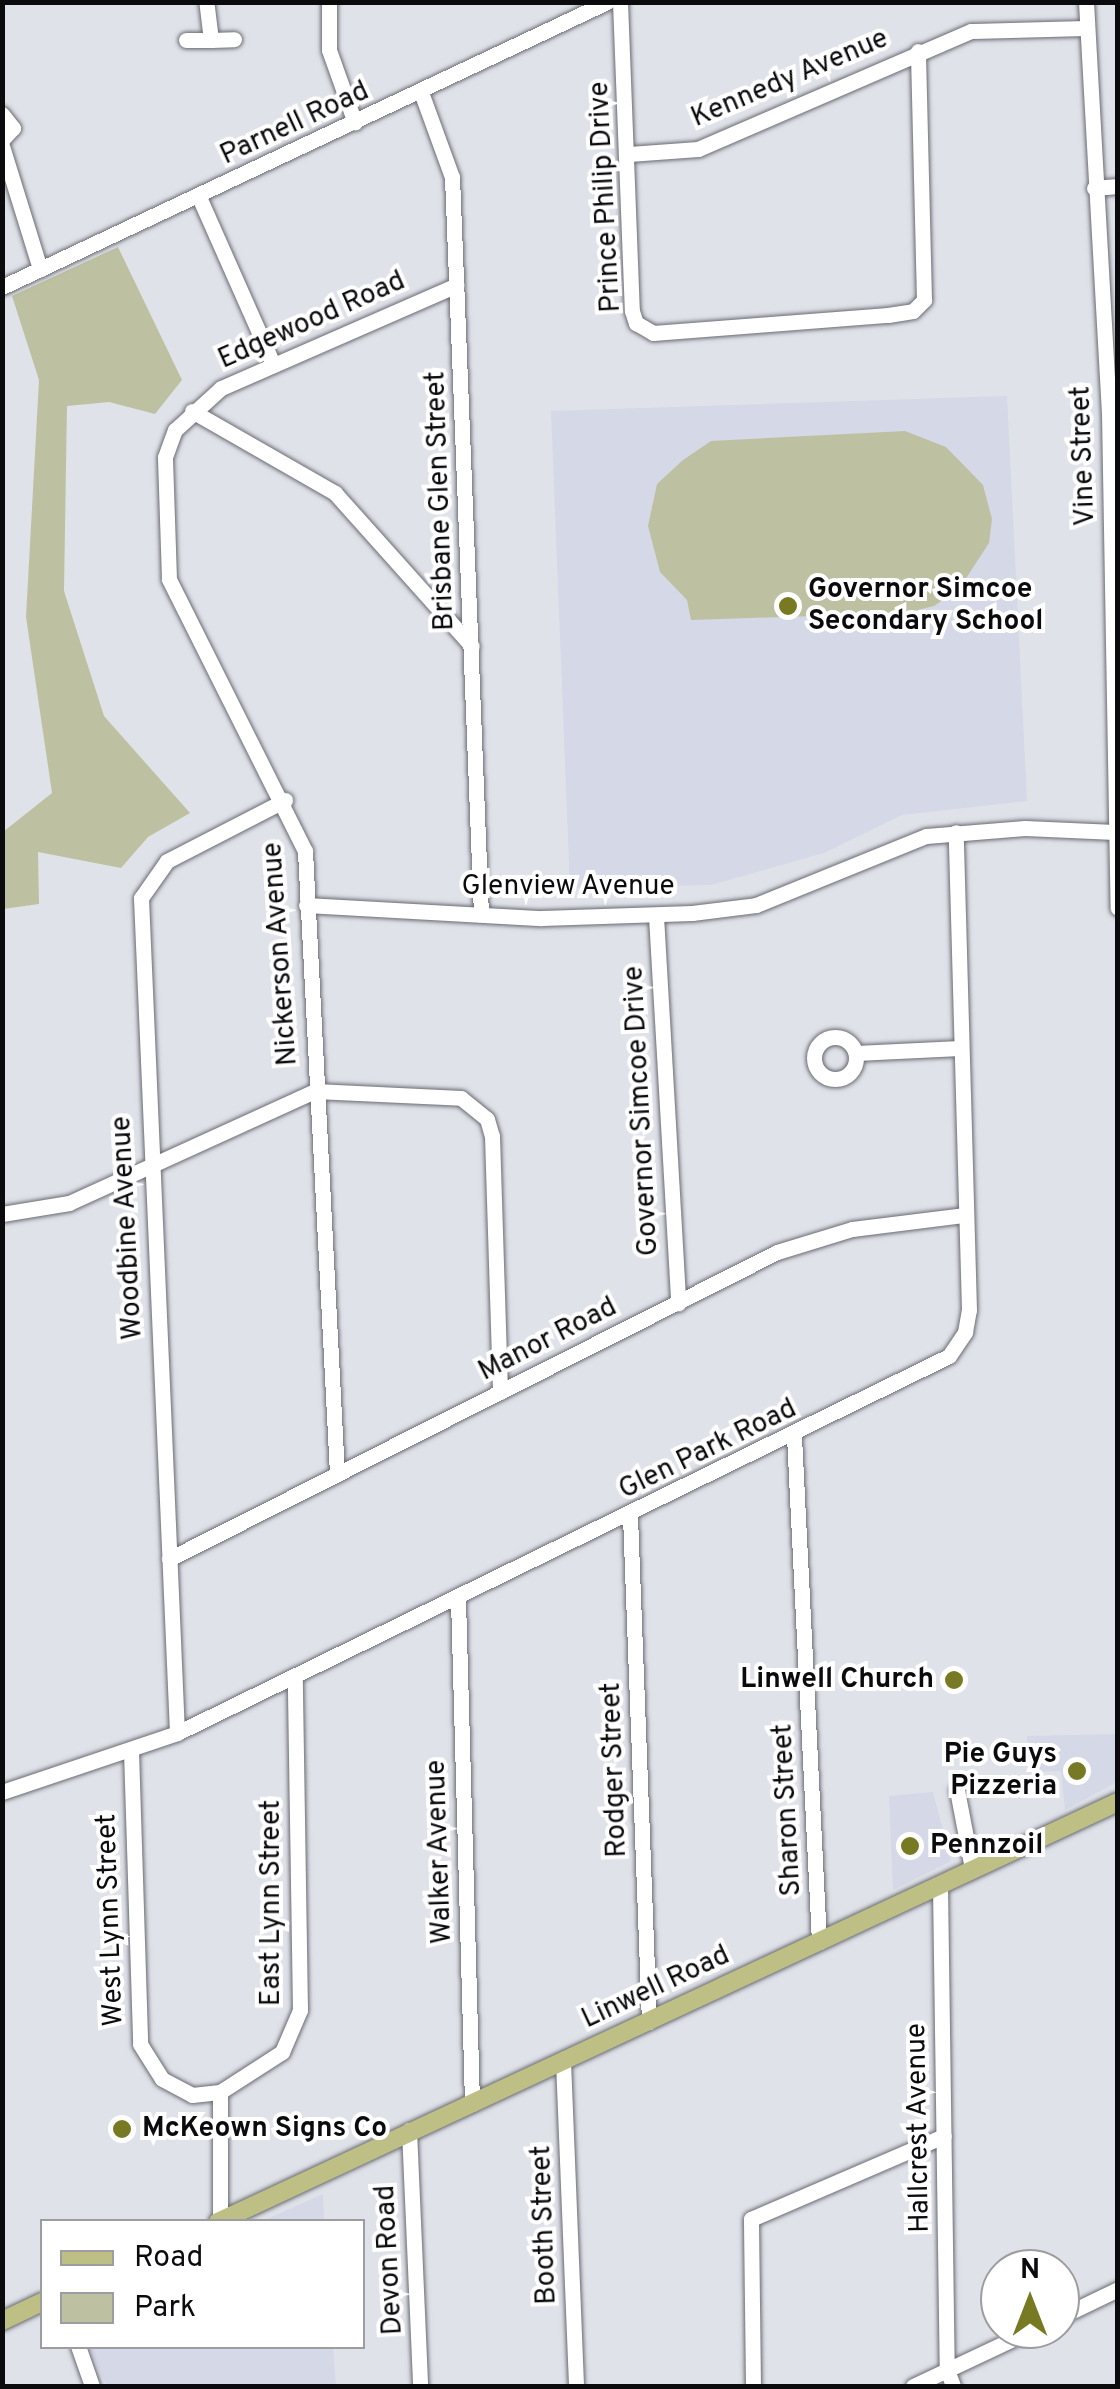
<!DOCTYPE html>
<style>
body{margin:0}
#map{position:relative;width:1120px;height:2389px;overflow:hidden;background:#e0e2e9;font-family:Overpass,sans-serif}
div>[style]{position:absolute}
.built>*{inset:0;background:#d5d8e7}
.green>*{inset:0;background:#bec1a1}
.roads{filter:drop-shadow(0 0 2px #696b72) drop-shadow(0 0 2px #696b72)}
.minor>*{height:15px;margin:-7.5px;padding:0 7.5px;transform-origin:7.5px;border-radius:7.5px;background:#fff}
.minor>.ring{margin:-7.5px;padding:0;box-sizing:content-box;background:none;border:15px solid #fff;border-radius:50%}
.major>*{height:18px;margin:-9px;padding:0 9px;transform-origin:9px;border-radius:9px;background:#bdbf85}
.dots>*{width:28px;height:28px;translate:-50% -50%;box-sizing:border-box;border:5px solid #fff;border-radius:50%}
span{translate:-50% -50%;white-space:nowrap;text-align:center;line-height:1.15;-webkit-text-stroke:8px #fff;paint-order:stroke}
.street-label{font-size:28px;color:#0b0b0e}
.poi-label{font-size:28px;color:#0b0b0e;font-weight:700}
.left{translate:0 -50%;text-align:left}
.right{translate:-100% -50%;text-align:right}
.frame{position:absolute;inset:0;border:5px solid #0b0b0e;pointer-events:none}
.legend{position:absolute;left:40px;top:2219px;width:325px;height:130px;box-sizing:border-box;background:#fff;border:2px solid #9d9d9f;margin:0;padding:12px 18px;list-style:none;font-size:30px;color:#0b0b0e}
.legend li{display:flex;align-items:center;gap:20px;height:50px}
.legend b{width:50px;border:2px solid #9d9d9f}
.north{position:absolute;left:980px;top:2249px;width:100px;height:100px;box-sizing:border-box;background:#fff;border:2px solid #9d9d9f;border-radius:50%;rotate:0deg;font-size:28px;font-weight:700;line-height:40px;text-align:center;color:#0b0b0e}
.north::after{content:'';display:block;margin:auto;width:35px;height:45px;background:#777a22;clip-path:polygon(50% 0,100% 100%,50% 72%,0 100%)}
</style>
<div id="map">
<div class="built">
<div style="clip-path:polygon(1007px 396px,1027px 801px,902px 815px,824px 853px,711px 885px,570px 888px,551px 411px)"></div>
<div style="clip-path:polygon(1117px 1734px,1117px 1782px,1065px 1810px,1061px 1771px,1028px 1772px,1027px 1736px)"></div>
<div style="clip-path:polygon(933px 1792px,951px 1861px,893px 1890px,889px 1796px)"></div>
<div style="clip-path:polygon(323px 2194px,324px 2221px,262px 2221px)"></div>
<div style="clip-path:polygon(89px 2347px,333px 2347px,336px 2386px,107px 2386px)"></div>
</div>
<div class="green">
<div style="clip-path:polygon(118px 247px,182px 380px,155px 414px,109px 402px,67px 406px,64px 591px,104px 716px,190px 813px,148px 837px,121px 868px,38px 852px,39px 904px,3px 909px,3px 832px,52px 793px,26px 617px,39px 380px,12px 296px)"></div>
<div style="clip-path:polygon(905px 431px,946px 447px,983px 485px,992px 519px,989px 543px,959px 589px,934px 606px,906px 613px,691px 620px,687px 600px,660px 572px,648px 526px,657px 484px,683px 460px,711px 441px)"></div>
</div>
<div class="roads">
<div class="minor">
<div style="left:329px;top:2px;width:48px;rotate:90deg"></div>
<div style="left:329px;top:50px;width:77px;rotate:70.4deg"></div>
<div style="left:620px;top:2px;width:309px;rotate:87.8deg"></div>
<div style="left:632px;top:311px;width:13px;rotate:72deg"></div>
<div style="left:636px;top:323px;width:20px;rotate:30deg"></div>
<div style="left:653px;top:333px;width:236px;rotate:-4.4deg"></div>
<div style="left:888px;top:315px;width:25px;rotate:-9deg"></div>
<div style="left:913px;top:311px;width:16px;rotate:-45deg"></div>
<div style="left:924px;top:300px;width:249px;rotate:-91.4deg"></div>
<div style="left:1086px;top:2px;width:412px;rotate:86.8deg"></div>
<div style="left:1109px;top:413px;width:495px;rotate:89deg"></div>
<div style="left:186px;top:40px;width:25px"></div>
<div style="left:211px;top:40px;width:38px;rotate:-97deg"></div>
<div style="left:211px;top:40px;width:23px;rotate:-2deg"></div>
<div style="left:421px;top:92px;width:90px;rotate:70deg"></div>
<div style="left:452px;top:177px;width:738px;rotate:87.75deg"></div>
<div style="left:2px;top:114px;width:18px;rotate:52deg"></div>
<div style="left:13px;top:128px;width:16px;rotate:133deg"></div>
<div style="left:2px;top:146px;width:129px;rotate:72.8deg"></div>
<div style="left:629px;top:154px;width:69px;rotate:-4.1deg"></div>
<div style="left:698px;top:149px;width:297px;rotate:-23.4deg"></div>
<div style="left:971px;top:31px;width:116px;rotate:-1.5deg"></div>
<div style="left:1094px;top:188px;width:24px;rotate:-5deg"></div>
<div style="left:199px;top:197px;width:183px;rotate:66.1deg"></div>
<div style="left:2px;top:287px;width:669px;rotate:-25.22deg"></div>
<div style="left:192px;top:411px;width:165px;rotate:29.8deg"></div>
<div style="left:335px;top:493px;width:205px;rotate:48.2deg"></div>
<div style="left:306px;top:905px;width:236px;rotate:3.2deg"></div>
<div style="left:542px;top:918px;width:150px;rotate:-1.9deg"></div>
<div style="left:692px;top:913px;width:64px;rotate:-7.1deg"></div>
<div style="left:756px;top:905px;width:183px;rotate:-22.1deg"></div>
<div style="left:926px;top:836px;width:99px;rotate:-4.6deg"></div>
<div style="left:1025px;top:828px;width:90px;rotate:2.5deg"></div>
<div style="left:656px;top:916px;width:388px;rotate:86.7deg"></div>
<div class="ring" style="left:814px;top:1037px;width:27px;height:27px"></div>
<div style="left:856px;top:1053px;width:104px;rotate:-2.8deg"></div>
<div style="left:2px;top:1214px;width:68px;rotate:-9.3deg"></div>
<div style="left:69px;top:1203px;width:270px;rotate:-24.5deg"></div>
<div style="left:315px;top:1091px;width:146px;rotate:2.7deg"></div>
<div style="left:461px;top:1098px;width:33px;rotate:39deg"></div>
<div style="left:487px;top:1119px;width:18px;rotate:74deg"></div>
<div style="left:492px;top:1136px;width:256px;rotate:88.2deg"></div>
<div style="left:794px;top:1436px;width:507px;rotate:87.17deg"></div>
<div style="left:337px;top:1474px;width:624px;rotate:-92.94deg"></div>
<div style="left:305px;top:851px;width:304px;rotate:-116.6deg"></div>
<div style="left:169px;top:579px;width:122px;rotate:-91.9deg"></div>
<div style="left:165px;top:457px;width:29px;rotate:-70deg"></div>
<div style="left:175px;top:430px;width:62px;rotate:-42.4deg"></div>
<div style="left:221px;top:388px;width:257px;rotate:-23.6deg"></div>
<div style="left:630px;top:1516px;width:506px;rotate:87.85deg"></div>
<div style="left:169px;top:1559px;width:681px;rotate:-26.79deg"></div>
<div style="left:777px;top:1252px;width:78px;rotate:-17deg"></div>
<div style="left:852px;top:1229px;width:114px;rotate:-7.1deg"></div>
<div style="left:458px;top:1599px;width:505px;rotate:88.41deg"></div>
<div style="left:177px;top:1733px;width:836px;rotate:-92.47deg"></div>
<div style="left:141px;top:898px;width:45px;rotate:-54.9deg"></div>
<div style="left:167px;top:861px;width:133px;rotate:-27.3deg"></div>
<div style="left:131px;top:1751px;width:293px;rotate:88.2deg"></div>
<div style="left:140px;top:2044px;width:41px;rotate:57.8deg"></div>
<div style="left:162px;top:2079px;width:34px;rotate:28deg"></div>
<div style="left:192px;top:2095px;width:28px;rotate:-6deg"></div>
<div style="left:220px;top:2092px;width:74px;rotate:-32.8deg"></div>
<div style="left:282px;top:2052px;width:46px;rotate:-66.8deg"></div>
<div style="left:300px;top:2010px;width:333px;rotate:-90.9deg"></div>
<div style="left:957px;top:1790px;width:80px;rotate:79.2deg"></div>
<div style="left:2px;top:1792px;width:185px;rotate:-18.6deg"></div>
<div style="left:177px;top:1733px;width:859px;rotate:-26.03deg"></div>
<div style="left:949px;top:1356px;width:29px;rotate:-56deg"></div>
<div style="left:965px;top:1332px;width:22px;rotate:-80deg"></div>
<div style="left:969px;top:1310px;width:478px;rotate:-91.6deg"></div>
<div style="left:940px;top:1886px;width:484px;rotate:89.2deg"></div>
<div style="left:947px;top:2370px;width:17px;rotate:69deg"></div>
<div style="left:563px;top:2061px;width:325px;rotate:87.7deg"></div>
<div style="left:409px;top:2130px;width:256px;rotate:87.5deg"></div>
<div style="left:220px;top:2221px;width:129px;rotate:-90deg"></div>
<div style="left:1060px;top:2317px;width:64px;rotate:-25.8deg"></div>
<div style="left:78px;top:2346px;width:42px;rotate:70.7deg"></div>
<div style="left:753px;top:2386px;width:167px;rotate:-90.7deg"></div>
<div style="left:751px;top:2219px;width:210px;rotate:-23.3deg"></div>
<div style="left:913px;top:2386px;width:134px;rotate:-25.2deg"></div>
</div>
<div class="major">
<div style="left:218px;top:2222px;width:993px;rotate:-25.02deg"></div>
<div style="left:2px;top:2321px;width:44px;rotate:-25.4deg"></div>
</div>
</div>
<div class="dots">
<div style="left:788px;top:606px;background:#777a22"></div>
<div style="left:954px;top:1680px;background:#777a22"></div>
<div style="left:1077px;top:1771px;background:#777a22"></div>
<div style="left:910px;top:1846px;background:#777a22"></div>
<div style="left:122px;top:2129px;background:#777a22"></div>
</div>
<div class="street-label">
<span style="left:790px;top:79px;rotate:-23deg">Kennedy Avenue</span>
<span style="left:295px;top:124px;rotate:-25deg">Parnell Road</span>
<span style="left:606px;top:197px;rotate:-93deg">Prince Philip Drive</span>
<span style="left:312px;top:321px;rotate:-24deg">Edgewood Road</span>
<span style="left:1084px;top:456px;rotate:-92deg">Vine Street</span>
<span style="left:441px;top:501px;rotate:-92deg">Brisbane Glen Street</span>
<span style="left:568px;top:887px">Glenview Avenue</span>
<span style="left:281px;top:954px;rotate:-94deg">Nickerson Avenue</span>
<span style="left:642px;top:1111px;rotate:-93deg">Governor Simcoe Drive</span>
<span style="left:128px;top:1228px;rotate:-93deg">Woodbine Avenue</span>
<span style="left:548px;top:1340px;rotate:-27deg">Manor Road</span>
<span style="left:708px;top:1450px;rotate:-26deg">Glen Park Road</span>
<span style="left:615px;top:1770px;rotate:-92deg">Rodger Street</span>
<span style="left:788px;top:1810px;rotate:-93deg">Sharon Street</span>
<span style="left:440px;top:1852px;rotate:-92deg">Walker Avenue</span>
<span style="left:272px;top:1903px;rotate:-90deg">East Lynn Street</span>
<span style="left:111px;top:1920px;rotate:-92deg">West Lynn Street</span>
<span style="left:656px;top:1988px;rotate:-25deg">Linwell Road</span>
<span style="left:919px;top:2128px;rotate:-91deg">Hallcrest Avenue</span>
<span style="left:545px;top:2225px;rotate:-92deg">Booth Street</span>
<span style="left:390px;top:2260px;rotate:-93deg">Devon Road</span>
</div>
<div class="poi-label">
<span class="left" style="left:808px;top:606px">Governor Simcoe<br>Secondary School</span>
<span class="right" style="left:934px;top:1680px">Linwell Church</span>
<span class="right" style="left:1057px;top:1771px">Pie Guys<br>Pizzeria</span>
<span class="left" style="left:930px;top:1846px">Pennzoil</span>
<span class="left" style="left:142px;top:2129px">McKeown Signs Co</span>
</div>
<div class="frame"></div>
<ul class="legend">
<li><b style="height:12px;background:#bdbf85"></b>Road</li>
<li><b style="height:28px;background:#bec1a1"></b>Park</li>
</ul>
<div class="north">N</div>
</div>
